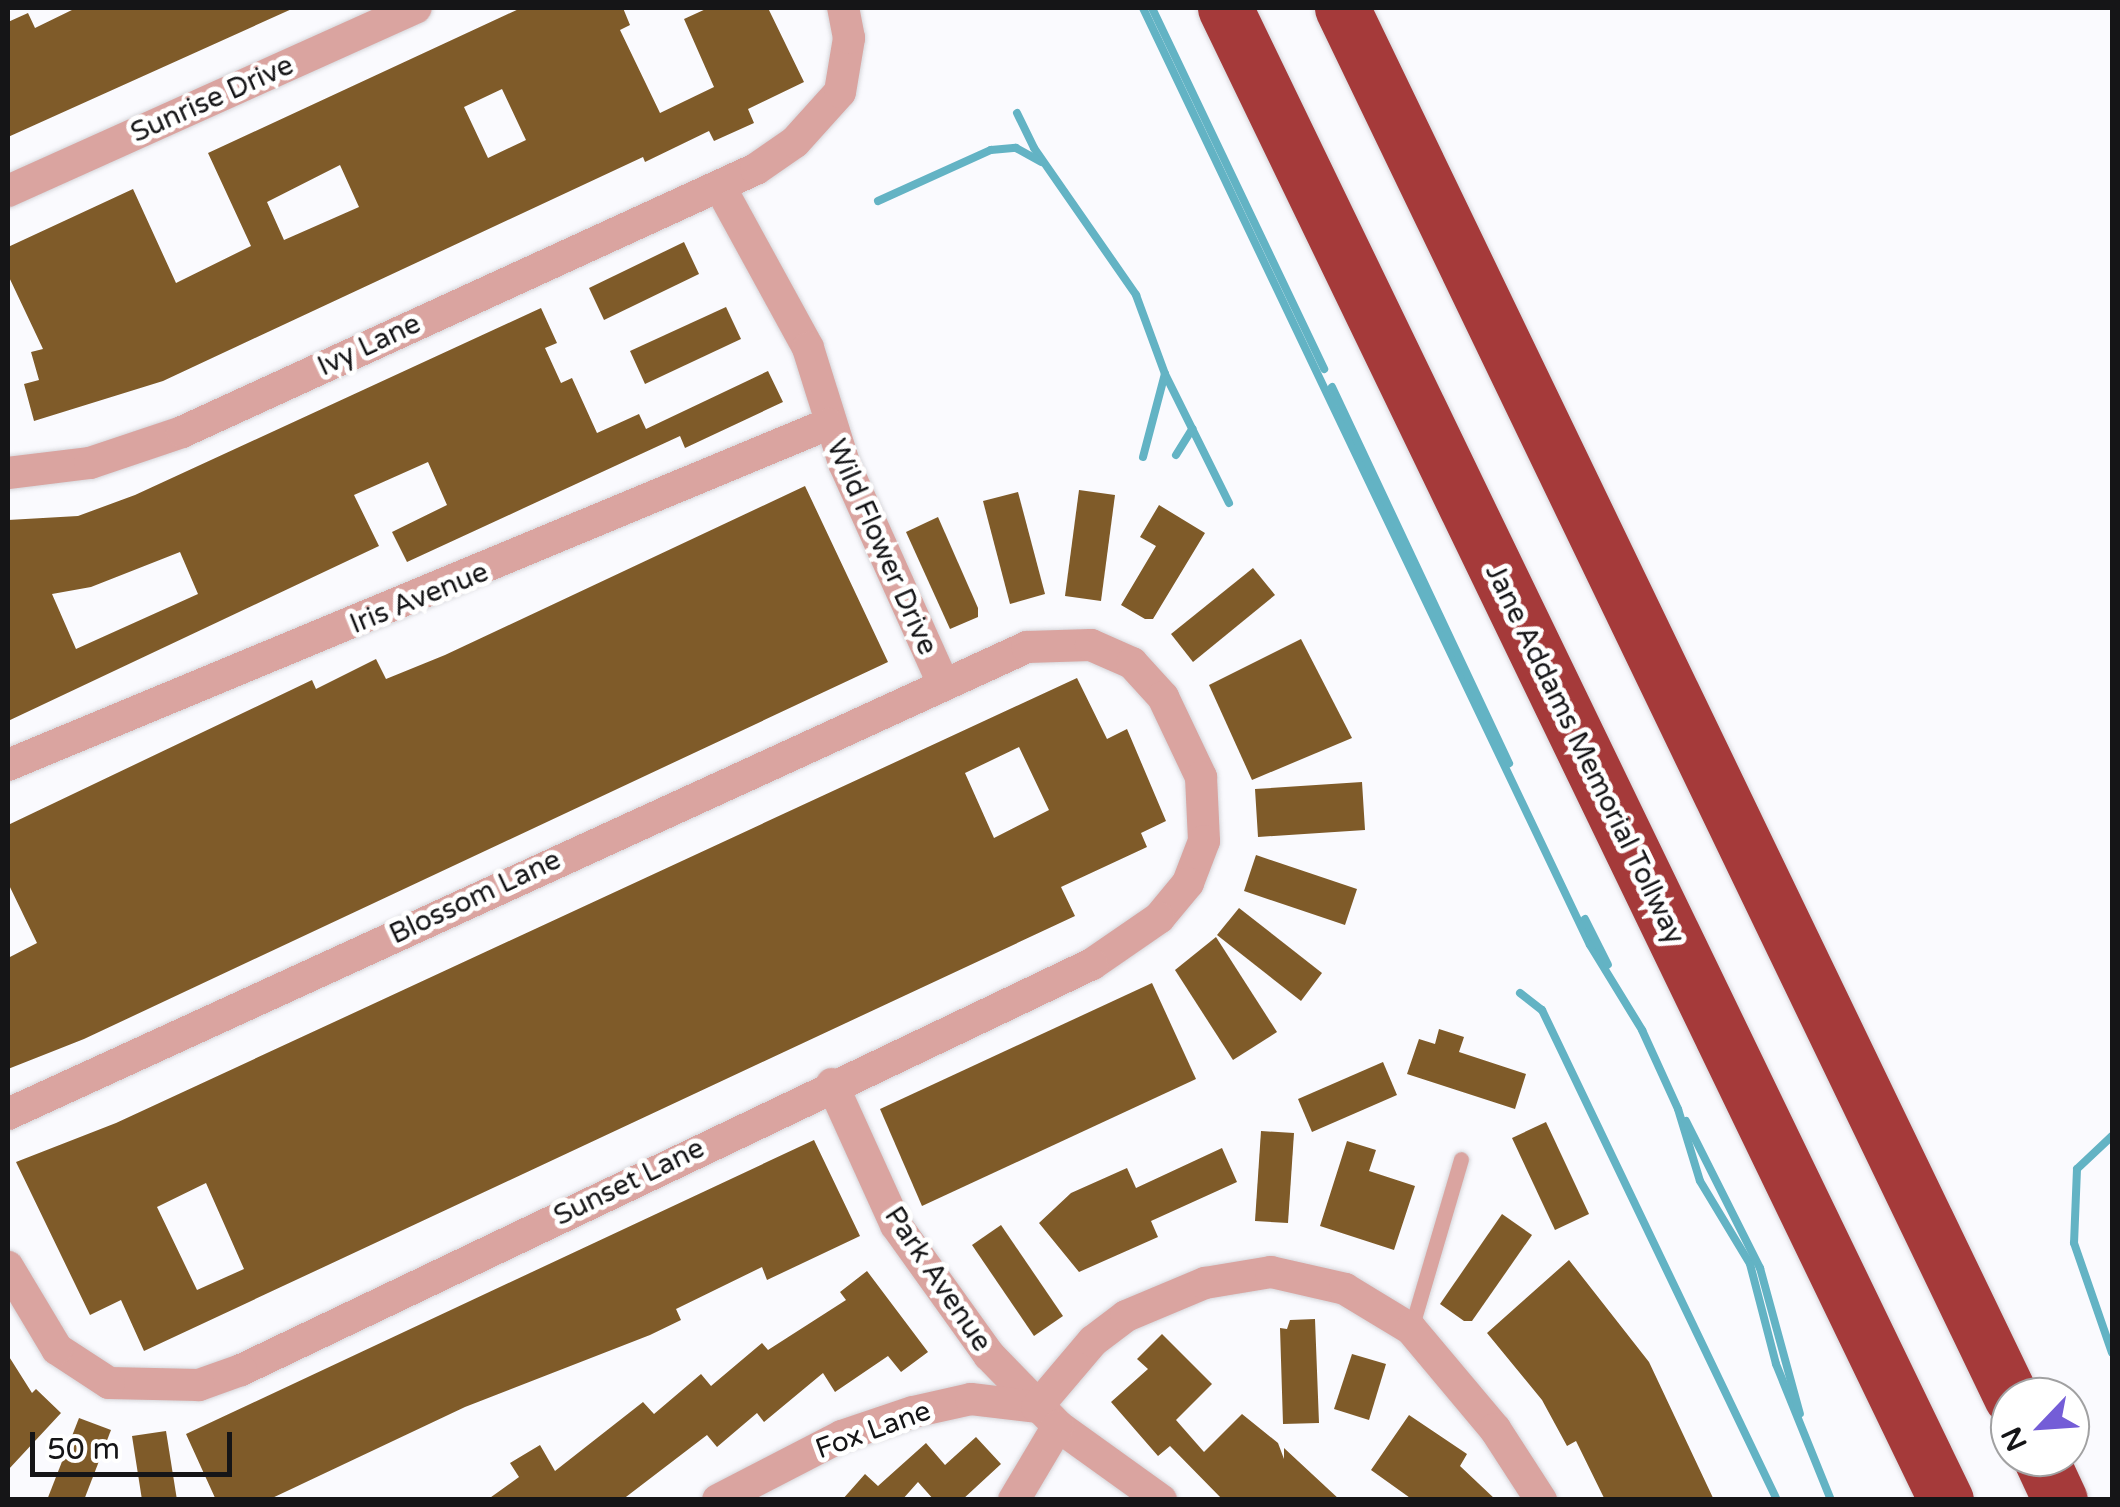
<!DOCTYPE html>
<style>
body{margin:0}
#map{position:relative;width:2120px;height:1507px;overflow:hidden;background:#fafafe;font-family:"Varela Round",sans-serif}
div>[style]{position:absolute}
.stream>*{height:8px;margin:-4px;padding:0 4px;transform-origin:4px;border-radius:4px;background:#63b3c4}
.building>*{inset:0;background:#7f5b29}
.roads{filter:drop-shadow(0 0 2px #d5d5d9) drop-shadow(0 0 2px #d5d5d9)}
.service>*{height:15px;margin:-7.5px;padding:0 7.5px;transform-origin:7.5px;border-radius:7.5px;background:#daa4a0}
.minor>*{height:32px;margin:-16px;padding:0 16px;transform-origin:16px;border-radius:16px;background:#daa4a0}
.motorway>*{height:55px;margin:-27.5px;padding:0 27.5px;transform-origin:27.5px;border-radius:27.5px;background:#a53a3a}
span{translate:-50% -50%;white-space:nowrap;text-align:center;line-height:1.15;-webkit-text-stroke:10px #fff;paint-order:stroke}
.street-label{font-size:28px;color:#151517}
.frame{position:absolute;inset:0;border:10px solid #151517;pointer-events:none}
.north{position:absolute;left:1990px;top:1377px;width:100px;height:100px;box-sizing:border-box;background:#fff;border:2px solid #a1a1a2;border-radius:50%;rotate:245deg;font-size:28px;font-weight:700;line-height:40px;text-align:center;color:#151517}
.north::after{content:'';display:block;margin:auto;width:35px;height:45px;background:#745dd7;clip-path:polygon(50% 0,100% 100%,50% 72%,0 100%)}
.scale{position:absolute;left:30px;top:1432px;width:202px;height:45px;box-sizing:border-box;border:5px solid #151517;border-top:0;padding-left:12px;font-size:30px;line-height:35px;white-space:nowrap;color:#151517;-webkit-text-stroke:8px #fff;paint-order:stroke}
</style>
<div id="map">
<div class="stream">
<div style="left:1143px;top:8px;width:1038px;rotate:64.5deg"></div>
<div style="left:1590px;top:945px;width:100px;rotate:58.5deg"></div>
<div style="left:1642px;top:1030px;width:87px;rotate:65.5deg"></div>
<div style="left:1678px;top:1109px;width:75px;rotate:73deg"></div>
<div style="left:1700px;top:1181px;width:97px;rotate:58.9deg"></div>
<div style="left:1750px;top:1264px;width:103px;rotate:75.4deg"></div>
<div style="left:1776px;top:1364px;width:147px;rotate:68deg"></div>
<div style="left:1152px;top:8px;width:400px;rotate:64.5deg"></div>
<div style="left:1017px;top:113px;width:39px;rotate:64deg"></div>
<div style="left:1034px;top:148px;width:179px;rotate:55.2deg"></div>
<div style="left:1136px;top:295px;width:84px;rotate:69.8deg"></div>
<div style="left:1165px;top:374px;width:144px;rotate:63.6deg"></div>
<div style="left:878px;top:201px;width:124px;rotate:-24.3deg"></div>
<div style="left:991px;top:150px;width:25px;rotate:-5deg"></div>
<div style="left:1016px;top:148px;width:29px;rotate:29deg"></div>
<div style="left:1332px;top:387px;width:416px;rotate:64.8deg"></div>
<div style="left:1176px;top:455px;width:31px;rotate:-58deg"></div>
<div style="left:1143px;top:457px;width:86px;rotate:-75.2deg"></div>
<div style="left:1585px;top:919px;width:51px;rotate:63.4deg"></div>
<div style="left:1520px;top:993px;width:28px;rotate:38deg"></div>
<div style="left:1542px;top:1010px;width:543px;rotate:64.38deg"></div>
<div style="left:1686px;top:1121px;width:165px;rotate:63.3deg"></div>
<div style="left:1760px;top:1268px;width:151px;rotate:74.7deg"></div>
<div style="left:2112px;top:1136px;width:48px;rotate:136.7deg"></div>
<div style="left:2077px;top:1169px;width:74px;rotate:92.3deg"></div>
<div style="left:2074px;top:1243px;width:116px;rotate:70.9deg"></div>
</div>
<div class="building">
<div style="clip-path:polygon(76px 8px,294px 8px,8px 137px,8px 22px,28px 13px,35px 28px)"></div>
<div style="clip-path:polygon(evenodd,521px 8px,623px 8px,630px 25px,620px 30px,660px 113px,714px 87px,684px 19px,708px 8px,768px 8px,804px 82px,748px 109px,754px 123px,714px 141px,709px 131px,645px 162px,643px 157px,163px 381px,34px 421px,24px 384px,39px 380px,31px 352px,43px 349px,8px 275px,8px 247px,133px 189px,176px 283px,251px 246px,208px 153px,521px 8px,502px 89px,526px 140px,488px 158px,464px 107px,502px 89px,521px 8px,340px 165px,359px 207px,284px 240px,267px 202px,340px 165px)"></div>
<div style="clip-path:polygon(684px 242px,699px 274px,604px 320px,589px 288px)"></div>
<div style="clip-path:polygon(726px 307px,741px 339px,645px 384px,630px 351px)"></div>
<div style="clip-path:polygon(evenodd,541px 308px,557px 343px,545px 348px,561px 383px,572px 378px,597px 433px,639px 414px,646px 429px,768px 371px,783px 402px,685px 448px,680px 436px,407px 562px,392px 532px,447px 505px,428px 462px,354px 495px,379px 546px,8px 721px,8px 520px,78px 516px,135px 495px,541px 308px,180px 552px,198px 594px,76px 649px,52px 594px,91px 587px,180px 552px)"></div>
<div style="clip-path:polygon(805px 486px,888px 662px,84px 1039px,8px 1069px,8px 958px,37px 943px,8px 883px,8px 825px,312px 680px,316px 689px,376px 659px,386px 679px,445px 655px)"></div>
<div style="clip-path:polygon(1079px 490px,1115px 495px,1101px 601px,1065px 596px)"></div>
<div style="clip-path:polygon(1018px 492px,1045px 594px,1010px 604px,983px 501px)"></div>
<div style="clip-path:polygon(1159px 505px,1205px 533px,1153px 619px,1145px 619px,1121px 605px,1156px 546px,1140px 537px)"></div>
<div style="clip-path:polygon(938px 517px,978px 608px,978px 617px,950px 629px,906px 532px)"></div>
<div style="clip-path:polygon(1253px 568px,1275px 595px,1193px 662px,1171px 634px)"></div>
<div style="clip-path:polygon(1301px 639px,1352px 738px,1252px 780px,1209px 685px)"></div>
<div style="clip-path:polygon(evenodd,1077px 678px,1107px 739px,1127px 729px,1166px 821px,1141px 833px,1147px 847px,1061px 887px,1075px 916px,144px 1351px,121px 1300px,90px 1315px,16px 1162px,116px 1123px,1077px 678px,1019px 747px,1049px 810px,994px 838px,965px 773px,1019px 747px,1077px 678px,206px 1183px,244px 1269px,197px 1290px,157px 1207px,206px 1183px)"></div>
<div style="clip-path:polygon(1362px 782px,1365px 830px,1258px 837px,1255px 789px)"></div>
<div style="clip-path:polygon(1256px 855px,1357px 889px,1345px 925px,1244px 891px)"></div>
<div style="clip-path:polygon(1239px 908px,1322px 973px,1301px 1001px,1217px 935px)"></div>
<div style="clip-path:polygon(1216px 937px,1277px 1032px,1233px 1060px,1175px 970px)"></div>
<div style="clip-path:polygon(1152px 983px,1196px 1079px,922px 1206px,880px 1109px)"></div>
<div style="clip-path:polygon(1439px 1029px,1464px 1037px,1459px 1052px,1526px 1074px,1515px 1109px,1407px 1074px,1419px 1039px,1435px 1044px)"></div>
<div style="clip-path:polygon(1383px 1062px,1397px 1095px,1312px 1132px,1298px 1099px)"></div>
<div style="clip-path:polygon(1546px 1122px,1589px 1214px,1555px 1230px,1512px 1138px)"></div>
<div style="clip-path:polygon(1261px 1131px,1294px 1133px,1288px 1223px,1255px 1221px)"></div>
<div style="clip-path:polygon(814px 1140px,860px 1236px,767px 1280px,762px 1267px,676px 1309px,681px 1320px,650px 1335px,465px 1407px,268px 1500px,216px 1500px,186px 1434px)"></div>
<div style="clip-path:polygon(1347px 1141px,1376px 1150px,1369px 1171px,1415px 1186px,1394px 1250px,1320px 1226px)"></div>
<div style="clip-path:polygon(1222px 1148px,1237px 1182px,1151px 1221px,1158px 1237px,1079px 1272px,1039px 1223px,1071px 1193px,1127px 1168px,1136px 1188px)"></div>
<div style="clip-path:polygon(1502px 1214px,1532px 1235px,1472px 1321px,1464px 1321px,1440px 1304px)"></div>
<div style="clip-path:polygon(1001px 1225px,1063px 1316px,1034px 1336px,972px 1245px)"></div>
<div style="clip-path:polygon(1569px 1260px,1649px 1362px,1714px 1500px,1605px 1500px,1576px 1441px,1567px 1446px,1542px 1400px,1487px 1333px)"></div>
<div style="clip-path:polygon(867px 1271px,928px 1352px,901px 1372px,888px 1356px,835px 1392px,823px 1373px,764px 1422px,757px 1413px,717px 1447px,707px 1435px,622px 1500px,487px 1500px,519px 1477px,510px 1463px,540px 1445px,555px 1471px,643px 1402px,654px 1414px,701px 1374px,711px 1386px,762px 1343px,768px 1350px,846px 1300px,840px 1292px)"></div>
<div style="clip-path:polygon(1315px 1319px,1319px 1423px,1283px 1424px,1280px 1328px,1287px 1329px,1290px 1320px)"></div>
<div style="clip-path:polygon(1162px 1334px,1212px 1384px,1176px 1420px,1204px 1452px,1242px 1414px,1278px 1443px,1284px 1459px,1284px 1448px,1340px 1500px,1223px 1500px,1170px 1446px,1158px 1456px,1111px 1402px,1148px 1369px,1137px 1359px)"></div>
<div style="clip-path:polygon(1352px 1354px,1386px 1364px,1369px 1420px,1334px 1409px)"></div>
<div style="clip-path:polygon(8px 1355px,32px 1393px,36px 1389px,61px 1413px,8px 1470px)"></div>
<div style="clip-path:polygon(1409px 1415px,1467px 1454px,1460px 1466px,1496px 1500px,1413px 1500px,1371px 1470px)"></div>
<div style="clip-path:polygon(79px 1418px,111px 1430px,84px 1500px,47px 1500px)"></div>
<div style="clip-path:polygon(166px 1431px,177px 1500px,142px 1500px,132px 1436px)"></div>
<div style="clip-path:polygon(976px 1437px,1001px 1464px,962px 1500px,934px 1500px,918px 1482px,902px 1500px,842px 1500px,865px 1474px,878px 1486px,926px 1443px,945px 1465px)"></div>
</div>
<div class="roads">
<div class="service">
<div style="left:1411px;top:1329px;width:177px;rotate:-73.6deg"></div>
</div>
<div class="minor">
<div style="left:720px;top:187px;width:183px;rotate:61.3deg"></div>
<div style="left:808px;top:348px;width:121px;rotate:72.6deg"></div>
<div style="left:844px;top:463px;width:239px;rotate:65.8deg"></div>
<div style="left:8px;top:191px;width:447px;rotate:-24.2deg"></div>
<div style="left:8px;top:473px;width:83px;rotate:-7deg"></div>
<div style="left:90px;top:463px;width:97px;rotate:-18.6deg"></div>
<div style="left:182px;top:432px;width:631px;rotate:-24.62deg"></div>
<div style="left:756px;top:169px;width:47px;rotate:-34.7deg"></div>
<div style="left:795px;top:142px;width:67px;rotate:-48deg"></div>
<div style="left:840px;top:92px;width:55px;rotate:-80.5deg"></div>
<div style="left:849px;top:38px;width:31px;rotate:-101deg"></div>
<div style="left:8px;top:765px;width:888px;rotate:-22.58deg"></div>
<div style="left:832px;top:1084px;width:155px;rotate:65.6deg"></div>
<div style="left:896px;top:1225px;width:160px;rotate:54.4deg"></div>
<div style="left:989px;top:1355px;width:99px;rotate:45.8deg"></div>
<div style="left:1058px;top:1426px;width:127px;rotate:35.7deg"></div>
<div style="left:8px;top:1114px;width:1121px;rotate:-24.62deg"></div>
<div style="left:1027px;top:647px;width:64px;rotate:-1.8deg"></div>
<div style="left:1091px;top:645px;width:45px;rotate:23.7deg"></div>
<div style="left:1132px;top:663px;width:46px;rotate:47.6deg"></div>
<div style="left:1163px;top:697px;width:89px;rotate:64.6deg"></div>
<div style="left:1201px;top:777px;width:64px;rotate:87.3deg"></div>
<div style="left:1204px;top:841px;width:45px;rotate:110.9deg"></div>
<div style="left:1188px;top:883px;width:45px;rotate:129.6deg"></div>
<div style="left:1159px;top:918px;width:81px;rotate:145.5deg"></div>
<div style="left:1092px;top:964px;width:943px;rotate:154.49deg"></div>
<div style="left:241px;top:1370px;width:45px;rotate:160.3deg"></div>
<div style="left:199px;top:1385px;width:90px;rotate:-178.7deg"></div>
<div style="left:109px;top:1383px;width:62px;rotate:-146.8deg"></div>
<div style="left:57px;top:1349px;width:96px;rotate:-120.9deg"></div>
<div style="left:718px;top:1500px;width:140px;rotate:-27.3deg"></div>
<div style="left:842px;top:1436px;width:75px;rotate:-18.7deg"></div>
<div style="left:913px;top:1412px;width:59px;rotate:-12.6deg"></div>
<div style="left:971px;top:1399px;width:66px;rotate:6.9deg"></div>
<div style="left:1037px;top:1407px;width:87px;rotate:-49.7deg"></div>
<div style="left:1093px;top:1341px;width:41px;rotate:-37.1deg"></div>
<div style="left:1126px;top:1316px;width:86px;rotate:-22.7deg"></div>
<div style="left:1205px;top:1283px;width:67px;rotate:-9.5deg"></div>
<div style="left:1271px;top:1272px;width:76px;rotate:12.9deg"></div>
<div style="left:1345px;top:1289px;width:77px;rotate:31.2deg"></div>
<div style="left:1411px;top:1329px;width:131px;rotate:50deg"></div>
<div style="left:1495px;top:1429px;width:85px;rotate:57.1deg"></div>
<div style="left:1014px;top:1500px;width:86px;rotate:-59.3deg"></div>
</div>
<div class="motorway">
<div style="left:1225px;top:8px;width:1657px;rotate:64.21deg"></div>
<div style="left:1342px;top:8px;width:1542px;rotate:64.28deg"></div>
<div style="left:2040px;top:1457px;width:47px;rotate:65.1deg"></div>
</div>
</div>
<div class="street-label">
<span style="left:212px;top:99px;rotate:-24deg">Sunrise Drive</span>
<span style="left:369px;top:345px;rotate:-25deg">Ivy Lane</span>
<span style="left:882px;top:547px;rotate:66deg">Wild Flower Drive</span>
<span style="left:419px;top:598px;rotate:-22deg">Iris Avenue</span>
<span style="left:1585px;top:754px;rotate:64deg">Jane Addams Memorial Tollway</span>
<span style="left:475px;top:897px;rotate:-25deg">Blossom Lane</span>
<span style="left:629px;top:1182px;rotate:-26deg">Sunset Lane</span>
<span style="left:938px;top:1279px;rotate:56deg">Park Avenue</span>
<span style="left:873px;top:1430px;rotate:-20deg">Fox Lane</span>
</div>
<div class="frame"></div>
<div class="north">N</div>
<div class="scale">50 m</div>
</div>
